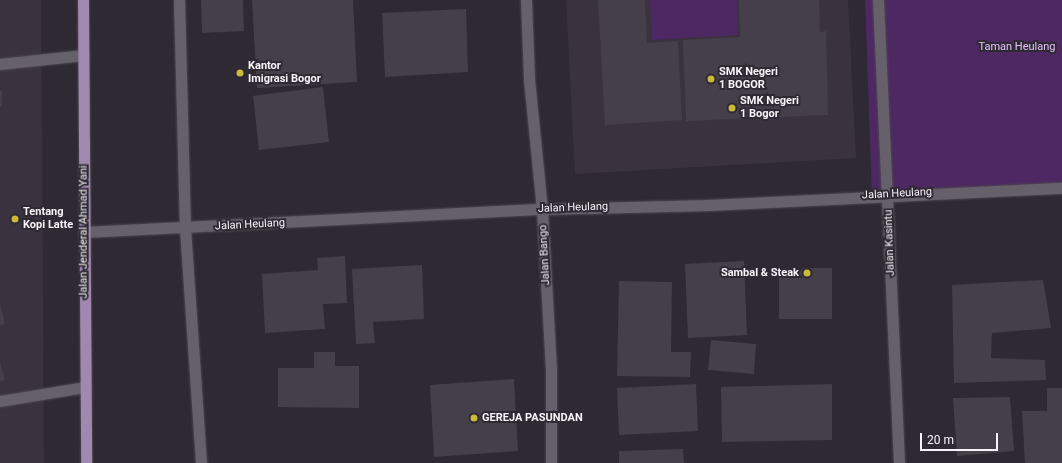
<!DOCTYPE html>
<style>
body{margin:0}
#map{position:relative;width:1062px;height:463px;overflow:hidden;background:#2e2932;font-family:Roboto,sans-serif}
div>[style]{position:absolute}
.built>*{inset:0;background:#3b3240}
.green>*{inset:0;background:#4e2863}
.building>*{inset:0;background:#453f49}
.roads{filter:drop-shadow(0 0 1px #4c474f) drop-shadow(0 0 1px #4c474f)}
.minor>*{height:11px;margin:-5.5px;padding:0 5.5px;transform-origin:5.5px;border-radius:5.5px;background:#66606a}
.primary>*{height:11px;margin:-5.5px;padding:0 5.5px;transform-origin:5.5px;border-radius:5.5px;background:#a088b0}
.dots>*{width:11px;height:11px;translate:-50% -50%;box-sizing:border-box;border:2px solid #2e2932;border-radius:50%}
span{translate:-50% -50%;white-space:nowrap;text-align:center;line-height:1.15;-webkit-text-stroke:4px #2e2932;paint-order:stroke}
.park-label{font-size:11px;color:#e5c0fe}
.poi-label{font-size:11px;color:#f7f3f9;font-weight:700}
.left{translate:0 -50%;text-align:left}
.right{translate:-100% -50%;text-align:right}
.street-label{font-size:11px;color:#f7f3f9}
.scale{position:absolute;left:920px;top:433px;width:78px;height:18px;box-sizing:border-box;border:2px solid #f7f3f9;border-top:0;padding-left:5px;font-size:12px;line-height:14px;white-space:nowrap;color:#f7f3f9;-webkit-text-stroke:3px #2e2932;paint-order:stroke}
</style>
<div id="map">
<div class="built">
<div style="clip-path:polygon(0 0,41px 0,44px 463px,0 463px)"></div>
<div style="clip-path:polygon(566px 0,848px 0,856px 158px,575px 174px)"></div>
</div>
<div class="green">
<div style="clip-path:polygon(650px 0,737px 0,738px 35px,652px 40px)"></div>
<div style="clip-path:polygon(865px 0,1062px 0,1062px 190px,872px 198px)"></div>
</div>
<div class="building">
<div style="clip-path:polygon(201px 0,243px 0,244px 31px,202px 33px)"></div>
<div style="clip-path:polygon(252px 0,353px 0,357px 82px,257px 88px)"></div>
<div style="clip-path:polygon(598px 0,645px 0,647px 43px,678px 41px,682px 120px,605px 125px)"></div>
<div style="clip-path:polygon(739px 0,819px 0,820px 32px,826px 31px,828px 115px,686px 121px,683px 40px,740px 37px)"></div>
<div style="clip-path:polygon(466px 9px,468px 72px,385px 77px,382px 13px)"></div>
<div style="clip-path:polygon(323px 87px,329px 142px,259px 150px,253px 96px)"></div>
<div style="clip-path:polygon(0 91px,2px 91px,2px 107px,0 107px)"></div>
<div style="clip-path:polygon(345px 256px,347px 303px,323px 304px,325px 329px,265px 333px,262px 274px,318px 270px,317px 258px)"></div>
<div style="clip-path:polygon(744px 261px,747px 335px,688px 338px,685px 264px)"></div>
<div style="clip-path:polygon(422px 265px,424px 319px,373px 322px,375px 343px,356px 344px,352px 269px)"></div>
<div style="clip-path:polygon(779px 268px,832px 268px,832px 319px,779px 319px)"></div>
<div style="clip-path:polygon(1043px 280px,1051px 328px,992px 333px,991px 358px,1045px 360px,1046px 380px,954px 383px,952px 285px)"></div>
<div style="clip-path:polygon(619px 281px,672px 282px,671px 352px,691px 352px,690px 377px,617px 376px)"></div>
<div style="clip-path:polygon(0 304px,5px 324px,0 325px)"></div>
<div style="clip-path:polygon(711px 340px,756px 344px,754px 374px,708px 370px)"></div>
<div style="clip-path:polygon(314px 352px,335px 352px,335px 366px,359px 366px,359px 408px,278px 407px,278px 368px,314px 368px)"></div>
<div style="clip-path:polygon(0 361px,5px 380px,0 381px)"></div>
<div style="clip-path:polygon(514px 379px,518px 451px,434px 457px,430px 385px)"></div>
<div style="clip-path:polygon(696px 384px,698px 431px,619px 435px,617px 388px)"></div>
<div style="clip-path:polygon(832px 384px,832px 440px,722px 442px,721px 387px)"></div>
<div style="clip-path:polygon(1047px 388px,1062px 388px,1062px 463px,1025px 463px,1022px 411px,1047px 411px)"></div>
<div style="clip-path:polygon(1010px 397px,1014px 451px,957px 456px,953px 398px)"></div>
<div style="clip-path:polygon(683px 449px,684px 463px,619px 463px,619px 451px)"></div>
</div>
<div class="roads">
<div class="minor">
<div style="left:179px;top:0;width:228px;rotate:88.5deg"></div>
<div style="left:185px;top:228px;width:236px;rotate:86.1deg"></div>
<div style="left:526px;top:0;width:79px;rotate:87.8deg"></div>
<div style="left:529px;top:79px;width:131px;rotate:84.3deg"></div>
<div style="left:542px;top:209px;width:160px;rotate:86.8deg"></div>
<div style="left:551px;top:369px;width:94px;rotate:90deg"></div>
<div style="left:878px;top:0;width:463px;rotate:87.4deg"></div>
<div style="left:0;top:64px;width:84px;rotate:-6.1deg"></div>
<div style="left:84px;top:232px;width:459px;rotate:-2.9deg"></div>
<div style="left:542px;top:209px;width:167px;rotate:-1.4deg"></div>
<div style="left:709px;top:205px;width:353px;rotate:-2.8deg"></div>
<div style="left:0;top:401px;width:86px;rotate:-9.4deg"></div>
</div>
<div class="primary">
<div style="left:83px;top:0;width:463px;rotate:89.6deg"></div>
</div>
</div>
<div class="dots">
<div style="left:240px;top:73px;background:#cbba39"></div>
<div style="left:711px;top:79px;background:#cbba39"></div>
<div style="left:732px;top:108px;background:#cbba39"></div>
<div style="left:15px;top:219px;background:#cbba39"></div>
<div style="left:807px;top:273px;background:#cbba39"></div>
<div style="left:474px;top:418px;background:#cbba39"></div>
</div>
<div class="park-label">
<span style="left:1017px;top:47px">Taman Heulang</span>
</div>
<div class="poi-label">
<span class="left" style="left:248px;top:73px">Kantor<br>Imigrasi Bogor</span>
<span class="left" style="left:719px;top:79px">SMK Negeri<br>1 BOGOR</span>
<span class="left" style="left:740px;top:108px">SMK Negeri<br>1 Bogor</span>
<span class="left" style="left:23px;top:219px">Tentang<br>Kopi Latte</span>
<span class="right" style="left:799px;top:273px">Sambal &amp; Steak</span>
<span class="left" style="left:482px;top:418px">GEREJA PASUNDAN</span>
</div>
<div class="street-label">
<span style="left:897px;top:194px;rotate:-3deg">Jalan Heulang</span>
<span style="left:573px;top:208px;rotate:-2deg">Jalan Heulang</span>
<span style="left:250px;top:225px;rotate:-3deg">Jalan Heulang</span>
<span style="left:84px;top:232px;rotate:-90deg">Jalan Jenderal Ahmad Yani</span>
<span style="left:890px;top:243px;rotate:-92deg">Jalan Kasintu</span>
<span style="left:545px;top:255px;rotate:-93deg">Jalan Bango</span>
</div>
<div class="scale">20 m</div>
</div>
